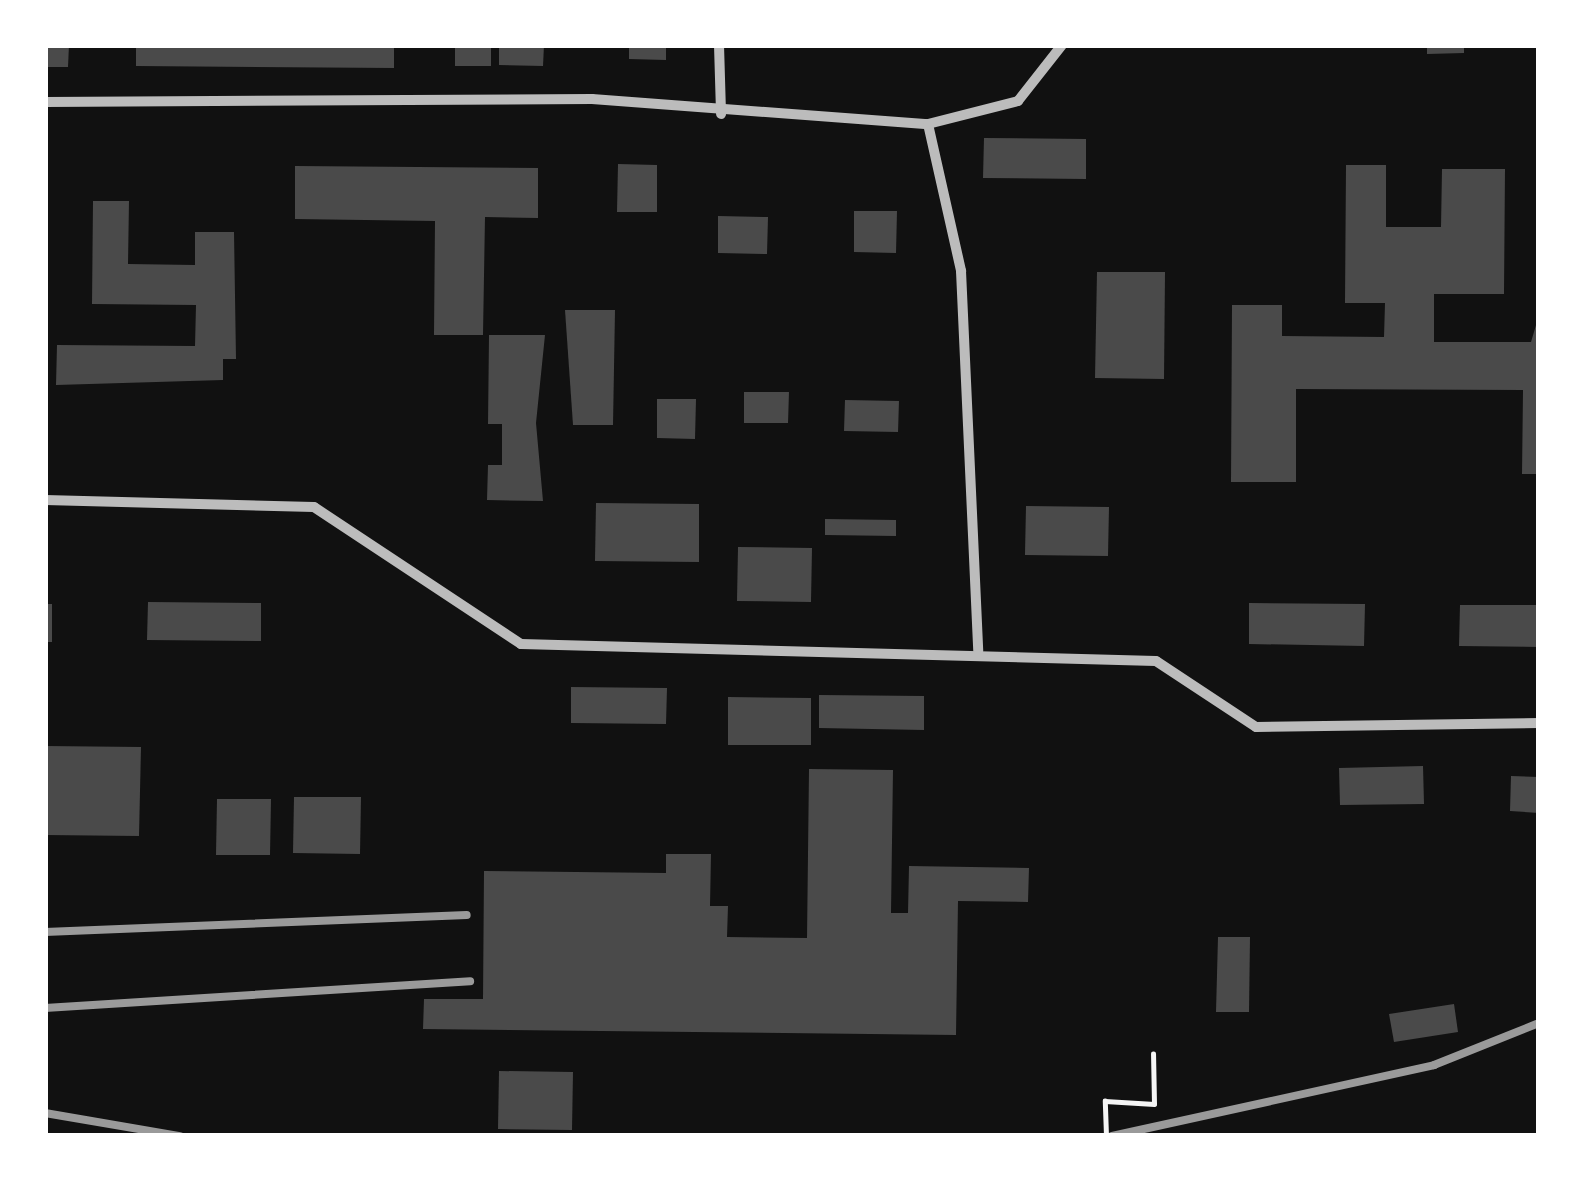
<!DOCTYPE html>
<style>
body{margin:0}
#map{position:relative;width:1584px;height:1181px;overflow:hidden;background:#111;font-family:Montserrat,sans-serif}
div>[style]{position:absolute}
.building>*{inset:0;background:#4a4a4a}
.path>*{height:4.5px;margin:-2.25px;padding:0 2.25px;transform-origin:2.25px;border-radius:2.25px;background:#f5f5f5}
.minor>*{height:10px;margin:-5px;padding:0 5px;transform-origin:5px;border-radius:5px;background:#bcbcbc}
.rail>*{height:8px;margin:-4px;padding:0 4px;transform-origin:4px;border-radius:4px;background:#9a9a9a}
span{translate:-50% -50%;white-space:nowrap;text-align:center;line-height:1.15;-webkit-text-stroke:9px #fff;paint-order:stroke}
.frame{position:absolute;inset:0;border:48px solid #fff;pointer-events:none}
</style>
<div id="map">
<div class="building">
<div style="clip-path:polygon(45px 45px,69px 45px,68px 67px,45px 67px)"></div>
<div style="clip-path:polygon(136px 45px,394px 45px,394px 68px,136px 66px)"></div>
<div style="clip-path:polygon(455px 45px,491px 45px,491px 66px,455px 66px)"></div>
<div style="clip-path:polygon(499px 45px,544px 45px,543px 66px,499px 65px)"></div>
<div style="clip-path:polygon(629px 45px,666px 45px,666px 60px,629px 59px)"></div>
<div style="clip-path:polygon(1427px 45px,1464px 45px,1464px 53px,1427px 54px)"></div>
<div style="clip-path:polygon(984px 138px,1086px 139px,1086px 179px,983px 178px)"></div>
<div style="clip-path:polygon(618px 164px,657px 165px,657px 212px,617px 212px)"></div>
<div style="clip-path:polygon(1346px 165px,1386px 165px,1386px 227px,1441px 227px,1442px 169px,1505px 169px,1504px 294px,1434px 294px,1434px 342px,1531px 342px,1539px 315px,1539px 474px,1522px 474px,1523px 390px,1296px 389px,1296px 482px,1231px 482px,1232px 305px,1282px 305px,1282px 336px,1384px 337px,1385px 303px,1345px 303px)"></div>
<div style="clip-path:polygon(295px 166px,538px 168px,538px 218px,485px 217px,483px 335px,434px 335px,435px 221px,295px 219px)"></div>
<div style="clip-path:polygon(93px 201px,129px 201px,128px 264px,195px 265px,195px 232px,234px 232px,236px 359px,223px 359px,223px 380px,56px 385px,57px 345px,195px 346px,196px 305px,92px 304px)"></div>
<div style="clip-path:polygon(854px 211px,897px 211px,896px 253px,854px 252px)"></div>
<div style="clip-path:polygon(718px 216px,768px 217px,767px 254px,718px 253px)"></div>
<div style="clip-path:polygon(1097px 272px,1165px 272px,1164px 379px,1095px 378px)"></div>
<div style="clip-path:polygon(565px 310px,615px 310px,613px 425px,573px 425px)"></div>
<div style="clip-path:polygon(489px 335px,545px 335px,536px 423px,543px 501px,487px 500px,488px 465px,502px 465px,502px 424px,488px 424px)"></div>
<div style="clip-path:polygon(744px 392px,789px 392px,788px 423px,744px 423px)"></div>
<div style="clip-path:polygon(657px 399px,696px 399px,695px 439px,657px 438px)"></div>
<div style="clip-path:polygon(845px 400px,899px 401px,898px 432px,844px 431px)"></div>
<div style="clip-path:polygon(596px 503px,699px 504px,699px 562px,595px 561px)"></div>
<div style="clip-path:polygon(1026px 506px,1109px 507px,1108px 556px,1025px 555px)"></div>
<div style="clip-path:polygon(825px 519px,896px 520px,896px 536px,825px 535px)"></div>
<div style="clip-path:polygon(738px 547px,812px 548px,811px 602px,737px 601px)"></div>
<div style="clip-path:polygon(148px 602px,261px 603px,261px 641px,147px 640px)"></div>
<div style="clip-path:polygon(1249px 603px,1365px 604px,1364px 646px,1249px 644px)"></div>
<div style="clip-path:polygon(45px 604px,52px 604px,52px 642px,45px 642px)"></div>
<div style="clip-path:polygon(1460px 605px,1539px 605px,1539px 647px,1459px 646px)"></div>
<div style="clip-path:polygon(571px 687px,667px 688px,666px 724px,571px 723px)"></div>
<div style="clip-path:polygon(819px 695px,924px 696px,924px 730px,819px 728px)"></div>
<div style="clip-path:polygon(728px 697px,811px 698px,811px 745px,728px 745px)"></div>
<div style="clip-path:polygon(45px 746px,141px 747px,139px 836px,45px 835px)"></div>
<div style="clip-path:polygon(1423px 766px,1424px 804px,1340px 805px,1339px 768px)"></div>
<div style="clip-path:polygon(809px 769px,893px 770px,891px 913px,908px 913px,909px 866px,1029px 868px,1028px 902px,958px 901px,956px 1035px,423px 1029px,424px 999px,483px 999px,484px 871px,666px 873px,666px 854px,711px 854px,710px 906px,728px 906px,727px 937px,807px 938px)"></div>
<div style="clip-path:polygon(1511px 776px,1539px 777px,1539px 813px,1510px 811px)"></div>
<div style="clip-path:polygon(294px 797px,361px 797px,360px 854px,293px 853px)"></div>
<div style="clip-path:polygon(217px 799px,271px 799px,270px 855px,216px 855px)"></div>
<div style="clip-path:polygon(1218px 937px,1250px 937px,1249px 1012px,1216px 1012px)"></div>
<div style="clip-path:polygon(1454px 1004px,1458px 1032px,1394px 1042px,1389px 1014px)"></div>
<div style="clip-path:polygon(499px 1071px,573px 1072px,572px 1130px,498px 1129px)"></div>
</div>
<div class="path">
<div style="left:1106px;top:1136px;width:35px;rotate:-92deg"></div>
<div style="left:1105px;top:1101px;width:49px;rotate:3.5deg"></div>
<div style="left:1154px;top:1104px;width:50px;rotate:-91.1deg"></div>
</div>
<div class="minor">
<div style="left:719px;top:45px;width:69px;rotate:88.3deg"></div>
<div style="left:45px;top:102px;width:547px;rotate:-0.31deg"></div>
<div style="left:592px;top:99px;width:337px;rotate:4.3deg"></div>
<div style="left:928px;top:124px;width:151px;rotate:77.3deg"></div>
<div style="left:961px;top:271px;width:380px;rotate:87.4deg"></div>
<div style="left:928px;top:124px;width:93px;rotate:-14.3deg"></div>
<div style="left:1018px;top:101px;width:71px;rotate:-51.8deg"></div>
<div style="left:45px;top:500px;width:269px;rotate:1.5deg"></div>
<div style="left:314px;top:507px;width:248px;rotate:33.5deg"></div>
<div style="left:521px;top:644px;width:635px;rotate:1.53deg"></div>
<div style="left:1156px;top:661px;width:120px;rotate:33.4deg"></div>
<div style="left:1256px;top:727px;width:283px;rotate:-0.8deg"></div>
</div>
<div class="rail">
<div style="left:45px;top:932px;width:422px;rotate:-2.3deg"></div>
<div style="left:45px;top:1008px;width:426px;rotate:-3.6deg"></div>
<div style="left:45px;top:1113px;width:137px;rotate:9.7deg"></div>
<div style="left:1112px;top:1136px;width:330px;rotate:-12.4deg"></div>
<div style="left:1434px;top:1065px;width:113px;rotate:-21.8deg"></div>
</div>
<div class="frame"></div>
</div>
